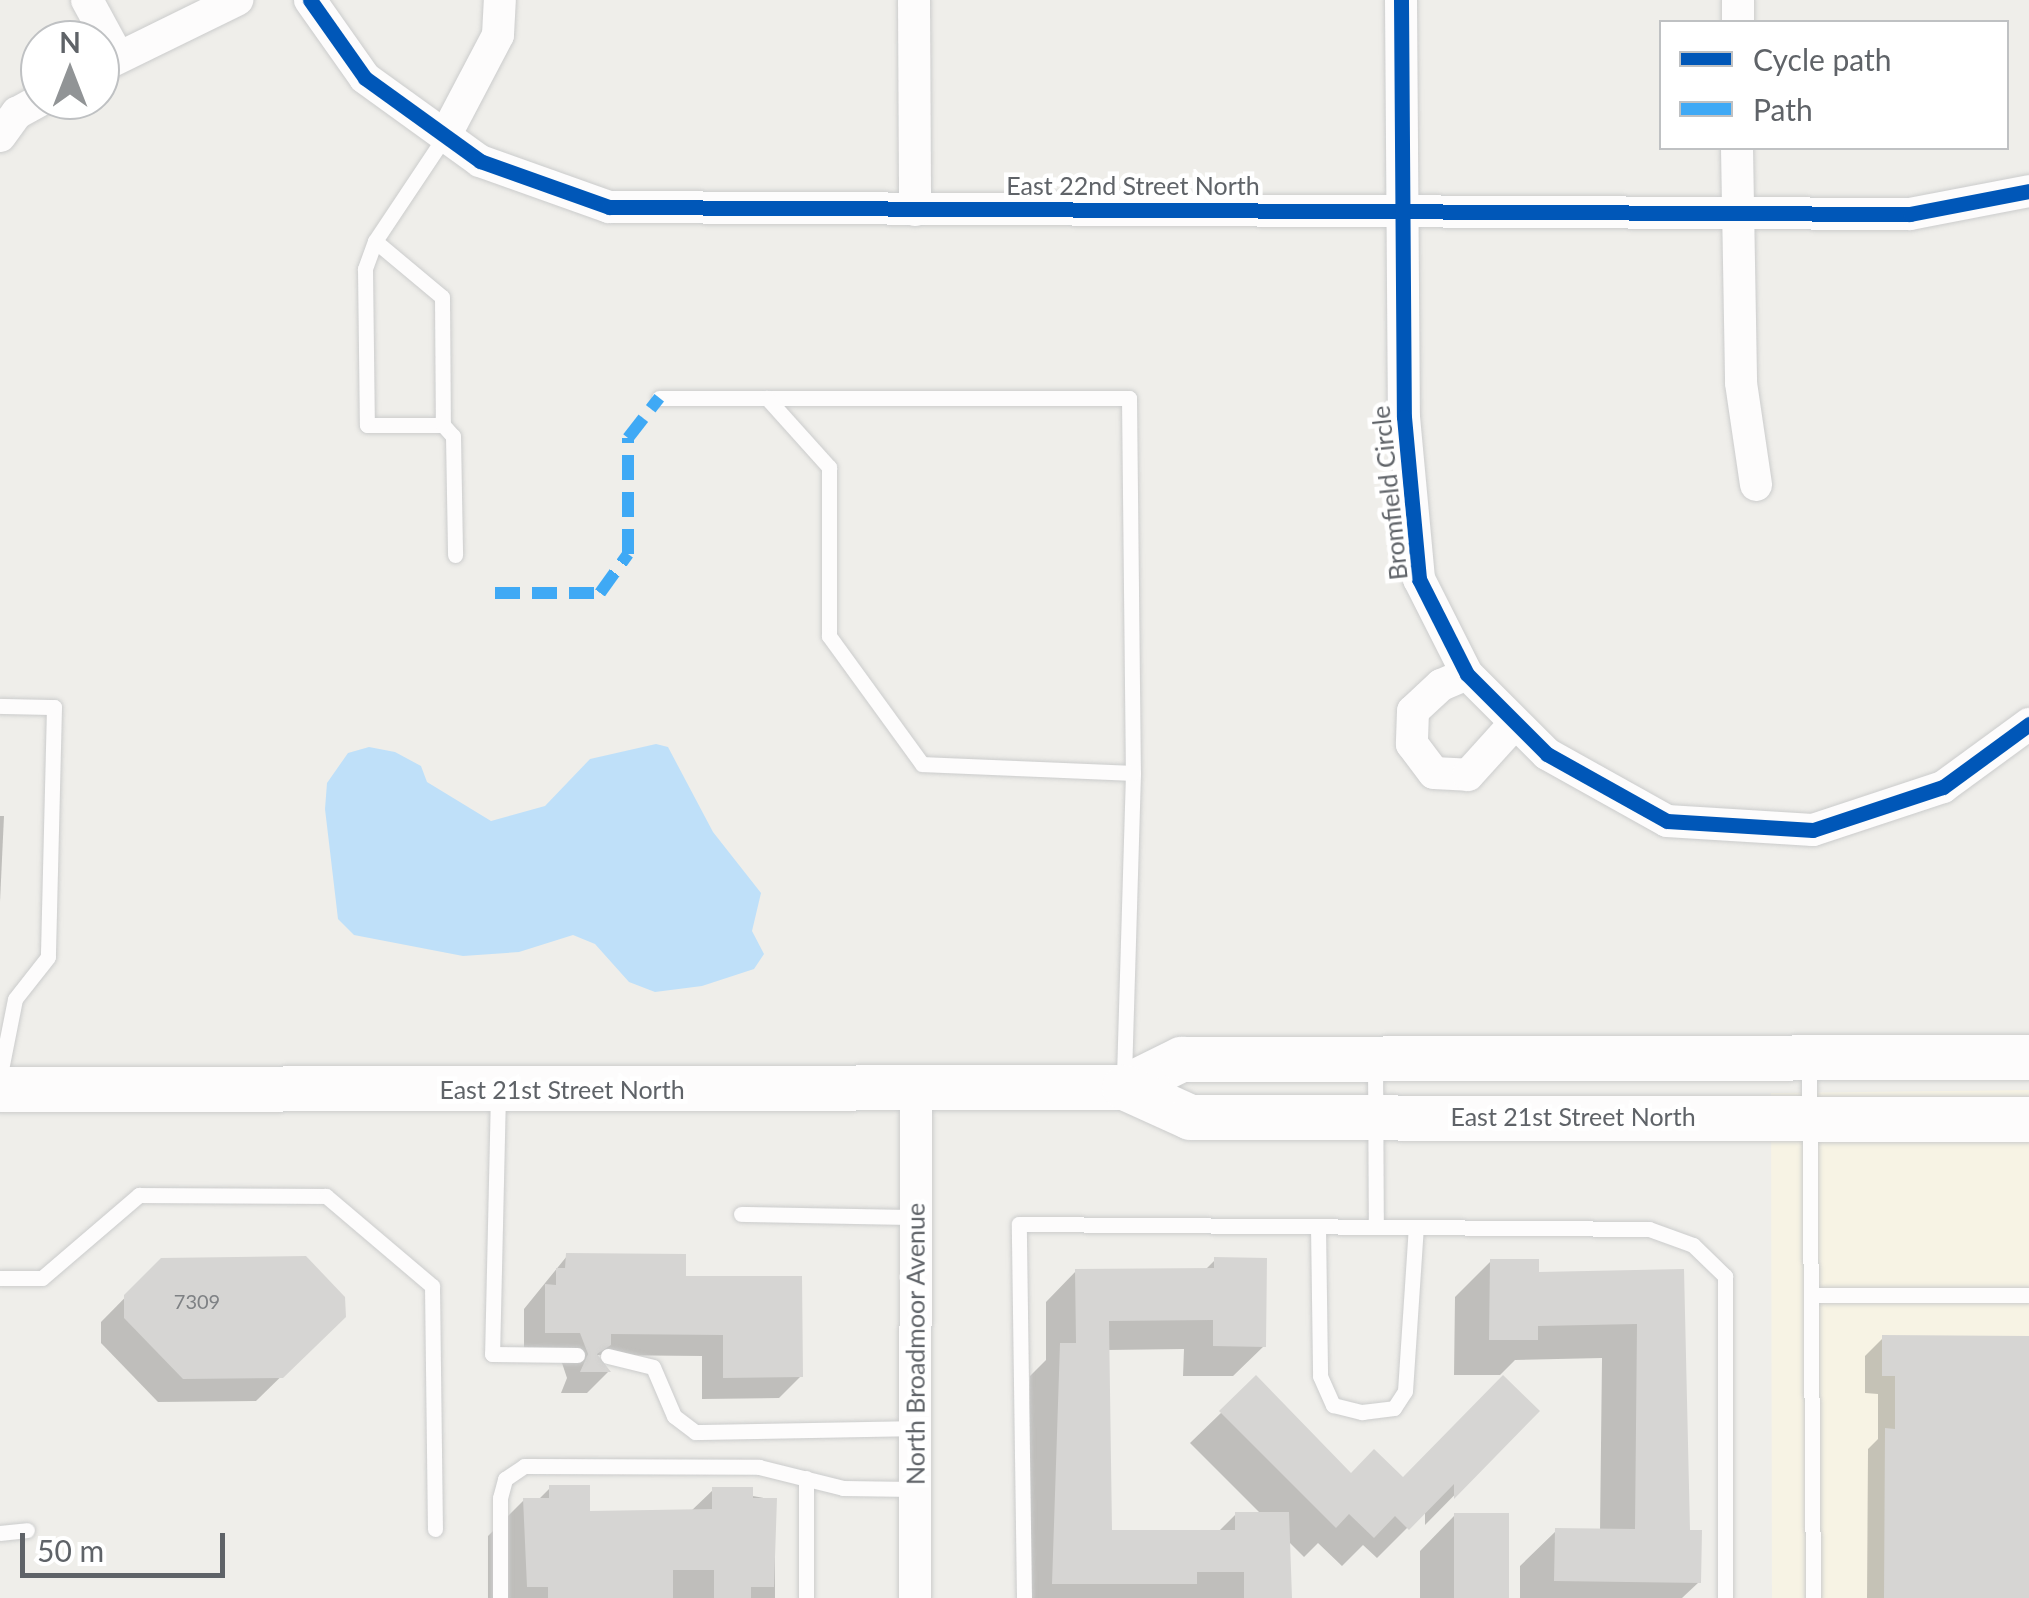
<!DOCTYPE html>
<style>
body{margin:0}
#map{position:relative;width:2029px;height:1598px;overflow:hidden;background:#efeeea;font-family:Lato,sans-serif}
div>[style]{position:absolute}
.commercial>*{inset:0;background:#f7f3e4}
.water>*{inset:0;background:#bfe0f9}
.shadow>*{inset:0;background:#0003}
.building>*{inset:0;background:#d6d5d3}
.roads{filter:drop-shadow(0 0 2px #cbcccc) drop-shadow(0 0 2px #cbcccc)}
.service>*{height:15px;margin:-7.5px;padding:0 7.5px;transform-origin:7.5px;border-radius:7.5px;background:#fdfcfc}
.minor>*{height:32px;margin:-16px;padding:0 16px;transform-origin:16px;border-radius:16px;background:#fdfcfc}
.secondary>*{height:45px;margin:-22.5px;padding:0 22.5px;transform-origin:22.5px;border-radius:22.5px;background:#fdfcfc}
.quiet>*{height:12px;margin-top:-6px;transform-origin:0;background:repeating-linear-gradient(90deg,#3fa9f5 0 25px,transparent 0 37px)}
.cycleway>*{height:15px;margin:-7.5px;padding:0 7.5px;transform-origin:7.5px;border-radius:7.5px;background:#0057b8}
span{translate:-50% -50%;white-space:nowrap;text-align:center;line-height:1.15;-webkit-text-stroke:9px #fff;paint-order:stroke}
.number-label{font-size:20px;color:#7e8184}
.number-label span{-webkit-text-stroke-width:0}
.street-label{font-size:25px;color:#5f6368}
.legend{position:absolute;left:1659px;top:20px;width:350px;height:130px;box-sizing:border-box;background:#fff;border:2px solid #bfc1c3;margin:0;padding:12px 18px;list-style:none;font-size:30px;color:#5f6368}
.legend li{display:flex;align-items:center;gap:20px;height:50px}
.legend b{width:50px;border:2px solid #bfc1c3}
.north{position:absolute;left:20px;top:20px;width:100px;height:100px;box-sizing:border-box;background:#fff;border:2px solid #bfc1c3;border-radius:50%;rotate:0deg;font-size:28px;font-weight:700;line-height:40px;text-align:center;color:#5f6368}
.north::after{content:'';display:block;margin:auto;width:35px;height:45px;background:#919496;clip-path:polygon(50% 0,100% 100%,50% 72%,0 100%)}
.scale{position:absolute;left:20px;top:1533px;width:205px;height:45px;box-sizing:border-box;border:5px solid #5f6368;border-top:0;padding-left:12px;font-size:30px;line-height:35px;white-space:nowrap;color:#5f6368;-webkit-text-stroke:8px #fff;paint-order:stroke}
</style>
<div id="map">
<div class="commercial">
<div style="clip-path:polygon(2029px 1090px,2029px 1598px,1772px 1598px,1771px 1093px)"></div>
</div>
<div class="water">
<div style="clip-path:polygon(656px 744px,668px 747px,713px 832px,761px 893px,752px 931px,764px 954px,754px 969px,702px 986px,655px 992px,629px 982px,595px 944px,573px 935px,519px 952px,463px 956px,354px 935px,338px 919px,325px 809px,327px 783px,348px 753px,369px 747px,395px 752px,421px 766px,427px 782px,491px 821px,545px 806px,590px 759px)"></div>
</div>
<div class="shadow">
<div style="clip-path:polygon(0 816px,4px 816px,0 902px)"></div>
<div style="clip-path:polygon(567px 1256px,683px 1279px,801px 1376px,779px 1398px,702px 1399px,702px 1356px,595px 1355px,608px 1372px,587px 1393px,561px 1393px,567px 1378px,559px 1354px,524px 1354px,524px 1309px)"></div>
<div style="clip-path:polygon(162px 1260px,343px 1316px,256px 1401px,158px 1402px,101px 1343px,101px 1322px)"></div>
<div style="clip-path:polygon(1215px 1260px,1264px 1346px,1233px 1376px,1183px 1376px,1184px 1349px,1107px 1350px,1110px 1532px,1218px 1532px,1236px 1514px,1261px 1514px,1190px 1443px,1256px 1379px,1351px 1476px,1403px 1480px,1537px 1411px,1425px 1525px,1425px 1510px,1377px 1558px,1363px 1545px,1342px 1566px,1318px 1543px,1304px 1557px,1287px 1540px,1287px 1598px,1023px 1598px,1030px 1376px,1046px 1360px,1046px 1302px,1076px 1271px,1205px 1270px)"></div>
<div style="clip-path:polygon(1491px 1261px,1536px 1275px,1682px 1271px,1688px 1533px,1699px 1582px,1682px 1598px,1520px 1598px,1520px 1566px,1556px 1531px,1600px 1531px,1602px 1358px,1515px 1360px,1500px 1375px,1454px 1375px,1455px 1297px)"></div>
<div style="clip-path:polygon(1883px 1338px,2029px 1339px,2029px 1598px,1867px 1598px,1868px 1449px,1878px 1439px,1878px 1394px,1865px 1393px,1865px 1356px)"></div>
<div style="clip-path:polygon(550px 1488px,588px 1513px,690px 1512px,714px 1489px,775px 1500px,775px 1598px,488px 1598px,488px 1536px,524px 1500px,538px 1500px)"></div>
<div style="clip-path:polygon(1455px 1515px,1507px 1598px,1420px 1598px,1420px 1551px)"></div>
</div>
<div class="building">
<div style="clip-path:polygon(566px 1253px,686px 1254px,686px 1276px,802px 1276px,803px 1377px,723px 1378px,723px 1335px,611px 1334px,611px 1345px,597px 1354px,611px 1372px,580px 1372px,588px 1354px,580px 1333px,545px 1333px,545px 1284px,556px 1285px,556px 1268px,565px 1268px)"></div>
<div style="clip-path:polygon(306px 1256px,345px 1297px,346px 1317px,283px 1378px,183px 1379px,124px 1318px,124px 1295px,161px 1258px)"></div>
<div style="clip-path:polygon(1214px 1257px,1267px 1258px,1266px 1347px,1213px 1346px,1213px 1320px,1109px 1321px,1112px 1530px,1235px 1530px,1235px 1512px,1289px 1512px,1292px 1598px,1244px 1598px,1244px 1572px,1197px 1572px,1197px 1584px,1052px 1584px,1060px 1343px,1076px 1343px,1075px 1269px,1214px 1268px)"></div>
<div style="clip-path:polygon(1490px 1259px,1539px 1259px,1539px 1272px,1684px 1269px,1690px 1530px,1702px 1530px,1701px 1583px,1554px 1581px,1555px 1528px,1635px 1529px,1637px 1324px,1538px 1326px,1538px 1340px,1489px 1340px)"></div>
<div style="clip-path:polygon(1882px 1335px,2029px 1336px,2029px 1598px,1884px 1598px,1885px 1428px,1895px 1429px,1895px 1376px,1882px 1376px)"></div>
<div style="clip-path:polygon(1256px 1375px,1351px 1473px,1374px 1449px,1403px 1477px,1503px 1375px,1540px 1411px,1454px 1499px,1454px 1484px,1409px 1530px,1395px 1516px,1374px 1538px,1349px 1514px,1336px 1528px,1219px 1411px)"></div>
<div style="clip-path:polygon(549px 1485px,590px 1485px,590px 1511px,712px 1509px,712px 1487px,753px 1487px,753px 1498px,777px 1498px,774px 1587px,751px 1587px,751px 1598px,714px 1598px,714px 1570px,673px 1570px,673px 1598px,548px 1598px,548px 1587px,527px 1587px,523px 1498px,549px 1498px)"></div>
<div style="clip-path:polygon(1454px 1513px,1509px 1513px,1509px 1598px,1454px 1598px)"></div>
</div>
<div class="roads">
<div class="service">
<div style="left:445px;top:136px;width:126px;rotate:123.7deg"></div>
<div style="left:375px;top:241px;width:30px;rotate:110deg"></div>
<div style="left:365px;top:269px;width:156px;rotate:89.3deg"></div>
<div style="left:367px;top:425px;width:76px"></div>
<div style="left:443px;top:425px;width:15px;rotate:48deg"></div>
<div style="left:453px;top:436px;width:119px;rotate:89deg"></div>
<div style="left:375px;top:241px;width:87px;rotate:39.9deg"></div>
<div style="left:442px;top:297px;width:128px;rotate:89.6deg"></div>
<div style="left:659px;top:398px;width:470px"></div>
<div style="left:1129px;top:398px;width:375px;rotate:89.4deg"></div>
<div style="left:1133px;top:773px;width:305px;rotate:91.7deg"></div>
<div style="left:767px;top:398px;width:93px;rotate:48.1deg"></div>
<div style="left:829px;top:467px;width:169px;rotate:90deg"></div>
<div style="left:829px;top:636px;width:158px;rotate:54deg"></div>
<div style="left:922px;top:764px;width:211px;rotate:2.4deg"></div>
<div style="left:0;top:706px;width:54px;rotate:1.1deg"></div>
<div style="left:54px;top:707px;width:250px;rotate:91.4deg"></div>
<div style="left:48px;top:957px;width:53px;rotate:128.2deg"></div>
<div style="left:15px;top:999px;width:77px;rotate:101.2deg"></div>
<div style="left:1375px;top:1060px;width:166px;rotate:89.7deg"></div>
<div style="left:1809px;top:1062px;width:536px;rotate:89.57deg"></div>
<div style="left:498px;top:1093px;width:261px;rotate:91.3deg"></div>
<div style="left:492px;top:1354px;width:85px;rotate:0.7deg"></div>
<div style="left:741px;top:1214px;width:174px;rotate:1deg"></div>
<div style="left:1318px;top:1226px;width:150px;rotate:89.2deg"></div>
<div style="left:1320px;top:1376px;width:32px;rotate:66deg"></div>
<div style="left:1333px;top:1405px;width:30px;rotate:14deg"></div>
<div style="left:1362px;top:1412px;width:32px;rotate:-7deg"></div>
<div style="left:1394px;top:1408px;width:20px;rotate:-57deg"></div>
<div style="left:1405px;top:1391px;width:164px;rotate:-86.2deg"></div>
<div style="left:0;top:1278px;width:42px"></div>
<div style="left:42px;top:1278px;width:128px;rotate:-40.6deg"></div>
<div style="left:139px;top:1195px;width:187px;rotate:0.3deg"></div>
<div style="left:326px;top:1196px;width:139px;rotate:40.3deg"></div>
<div style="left:432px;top:1286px;width:243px;rotate:89.3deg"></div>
<div style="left:1812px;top:1295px;width:217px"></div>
<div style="left:608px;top:1356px;width:46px;rotate:13.7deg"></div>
<div style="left:653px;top:1367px;width:53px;rotate:66.8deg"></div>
<div style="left:674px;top:1416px;width:26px;rotate:37deg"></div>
<div style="left:695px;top:1432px;width:219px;rotate:-1deg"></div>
<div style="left:806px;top:1478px;width:120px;rotate:90deg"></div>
<div style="left:0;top:1533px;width:27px;rotate:-6deg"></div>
<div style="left:500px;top:1598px;width:100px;rotate:-90deg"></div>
<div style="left:500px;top:1498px;width:20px;rotate:-75deg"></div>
<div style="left:505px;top:1479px;width:23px;rotate:-34deg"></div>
<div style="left:524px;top:1466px;width:235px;rotate:0.2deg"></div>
<div style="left:759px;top:1467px;width:87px;rotate:14deg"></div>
<div style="left:843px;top:1488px;width:71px;rotate:0.8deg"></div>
<div style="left:1024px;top:1598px;width:374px;rotate:-90.8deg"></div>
<div style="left:1019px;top:1224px;width:630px;rotate:0.45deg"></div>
<div style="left:1649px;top:1229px;width:47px;rotate:20deg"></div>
<div style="left:1693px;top:1245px;width:45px;rotate:44.1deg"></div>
<div style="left:1725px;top:1276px;width:322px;rotate:90deg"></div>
</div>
<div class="minor">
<div style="left:87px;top:0;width:65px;rotate:61.5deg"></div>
<div style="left:310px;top:0;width:95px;rotate:54.8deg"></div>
<div style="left:365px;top:78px;width:142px;rotate:35.8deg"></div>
<div style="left:480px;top:161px;width:137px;rotate:19.6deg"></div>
<div style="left:609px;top:207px;width:1301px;rotate:0.31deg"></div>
<div style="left:1910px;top:214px;width:121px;rotate:-10.9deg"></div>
<div style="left:914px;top:0;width:210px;rotate:89.7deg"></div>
<div style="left:1401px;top:0;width:417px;rotate:89.6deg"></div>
<div style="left:1404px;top:417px;width:163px;rotate:84.7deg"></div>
<div style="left:1419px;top:579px;width:106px;rotate:63.2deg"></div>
<div style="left:1467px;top:674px;width:113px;rotate:45deg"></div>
<div style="left:1547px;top:754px;width:137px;rotate:29.2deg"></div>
<div style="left:1667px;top:821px;width:146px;rotate:3.5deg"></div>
<div style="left:1813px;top:830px;width:137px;rotate:-18.3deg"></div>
<div style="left:1943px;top:787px;width:107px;rotate:-36.2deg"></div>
<div style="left:1738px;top:22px;width:22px;rotate:-90deg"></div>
<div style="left:100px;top:67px;width:153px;rotate:-26.1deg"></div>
<div style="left:0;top:136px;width:29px;rotate:-54deg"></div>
<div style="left:17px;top:113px;width:26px;rotate:-29deg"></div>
<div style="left:445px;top:136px;width:114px;rotate:-62.3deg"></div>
<div style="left:498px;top:35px;width:35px;rotate:-87deg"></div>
<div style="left:1737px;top:148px;width:235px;rotate:89deg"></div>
<div style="left:1741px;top:383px;width:103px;rotate:81.6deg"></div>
<div style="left:1467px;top:674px;width:28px;rotate:157deg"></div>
<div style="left:1441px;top:685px;width:38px;rotate:137deg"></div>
<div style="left:1413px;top:711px;width:33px;rotate:92deg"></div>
<div style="left:1412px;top:744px;width:36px;rotate:53deg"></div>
<div style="left:1434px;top:773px;width:34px;rotate:3deg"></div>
<div style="left:1468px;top:775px;width:70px;rotate:-47.9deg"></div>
<div style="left:915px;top:1598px;width:509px;rotate:-89.89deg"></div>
</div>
<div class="secondary">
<div style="left:1124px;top:1087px;width:64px;rotate:-26.2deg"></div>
<div style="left:1181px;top:1059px;width:848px;rotate:-0.14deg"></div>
<div style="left:0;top:1089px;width:1124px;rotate:-0.1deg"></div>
<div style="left:1124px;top:1087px;width:72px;rotate:24.4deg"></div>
<div style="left:1190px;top:1117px;width:839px;rotate:0.14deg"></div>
</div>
</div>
<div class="quiet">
<div style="left:495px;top:593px;width:105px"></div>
<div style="left:600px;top:593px;width:48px;rotate:-54.3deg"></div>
<div style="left:628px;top:554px;width:116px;rotate:-90deg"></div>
<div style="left:628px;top:438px;width:51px;rotate:-52.2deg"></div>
</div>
<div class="cycleway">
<div style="left:310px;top:0;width:95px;rotate:54.8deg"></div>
<div style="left:365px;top:78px;width:142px;rotate:35.8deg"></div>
<div style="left:480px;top:161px;width:137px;rotate:19.6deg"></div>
<div style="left:609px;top:207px;width:1301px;rotate:0.31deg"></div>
<div style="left:1910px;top:214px;width:121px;rotate:-10.9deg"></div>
<div style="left:1401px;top:0;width:417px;rotate:89.6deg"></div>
<div style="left:1404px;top:417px;width:163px;rotate:84.7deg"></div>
<div style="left:1419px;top:579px;width:106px;rotate:63.2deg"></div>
<div style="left:1467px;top:674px;width:113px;rotate:45deg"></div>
<div style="left:1547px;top:754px;width:137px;rotate:29.2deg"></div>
<div style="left:1667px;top:821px;width:146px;rotate:3.5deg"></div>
<div style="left:1813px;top:830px;width:137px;rotate:-18.3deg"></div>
<div style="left:1943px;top:787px;width:107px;rotate:-36.2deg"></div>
</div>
<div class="number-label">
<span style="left:197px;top:1301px">7309</span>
</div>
<div class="street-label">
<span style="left:1133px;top:185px">East 22nd Street North</span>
<span style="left:1389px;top:493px;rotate:-96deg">Bromfield Circle</span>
<span style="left:562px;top:1089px">East 21st Street North</span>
<span style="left:1573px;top:1116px">East 21st Street North</span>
<span style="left:915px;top:1344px;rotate:-90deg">North Broadmoor Avenue</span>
</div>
<ul class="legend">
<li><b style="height:12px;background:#0057b8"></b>Cycle path</li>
<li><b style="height:12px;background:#3fa9f5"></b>Path</li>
</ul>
<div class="north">N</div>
<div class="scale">50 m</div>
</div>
